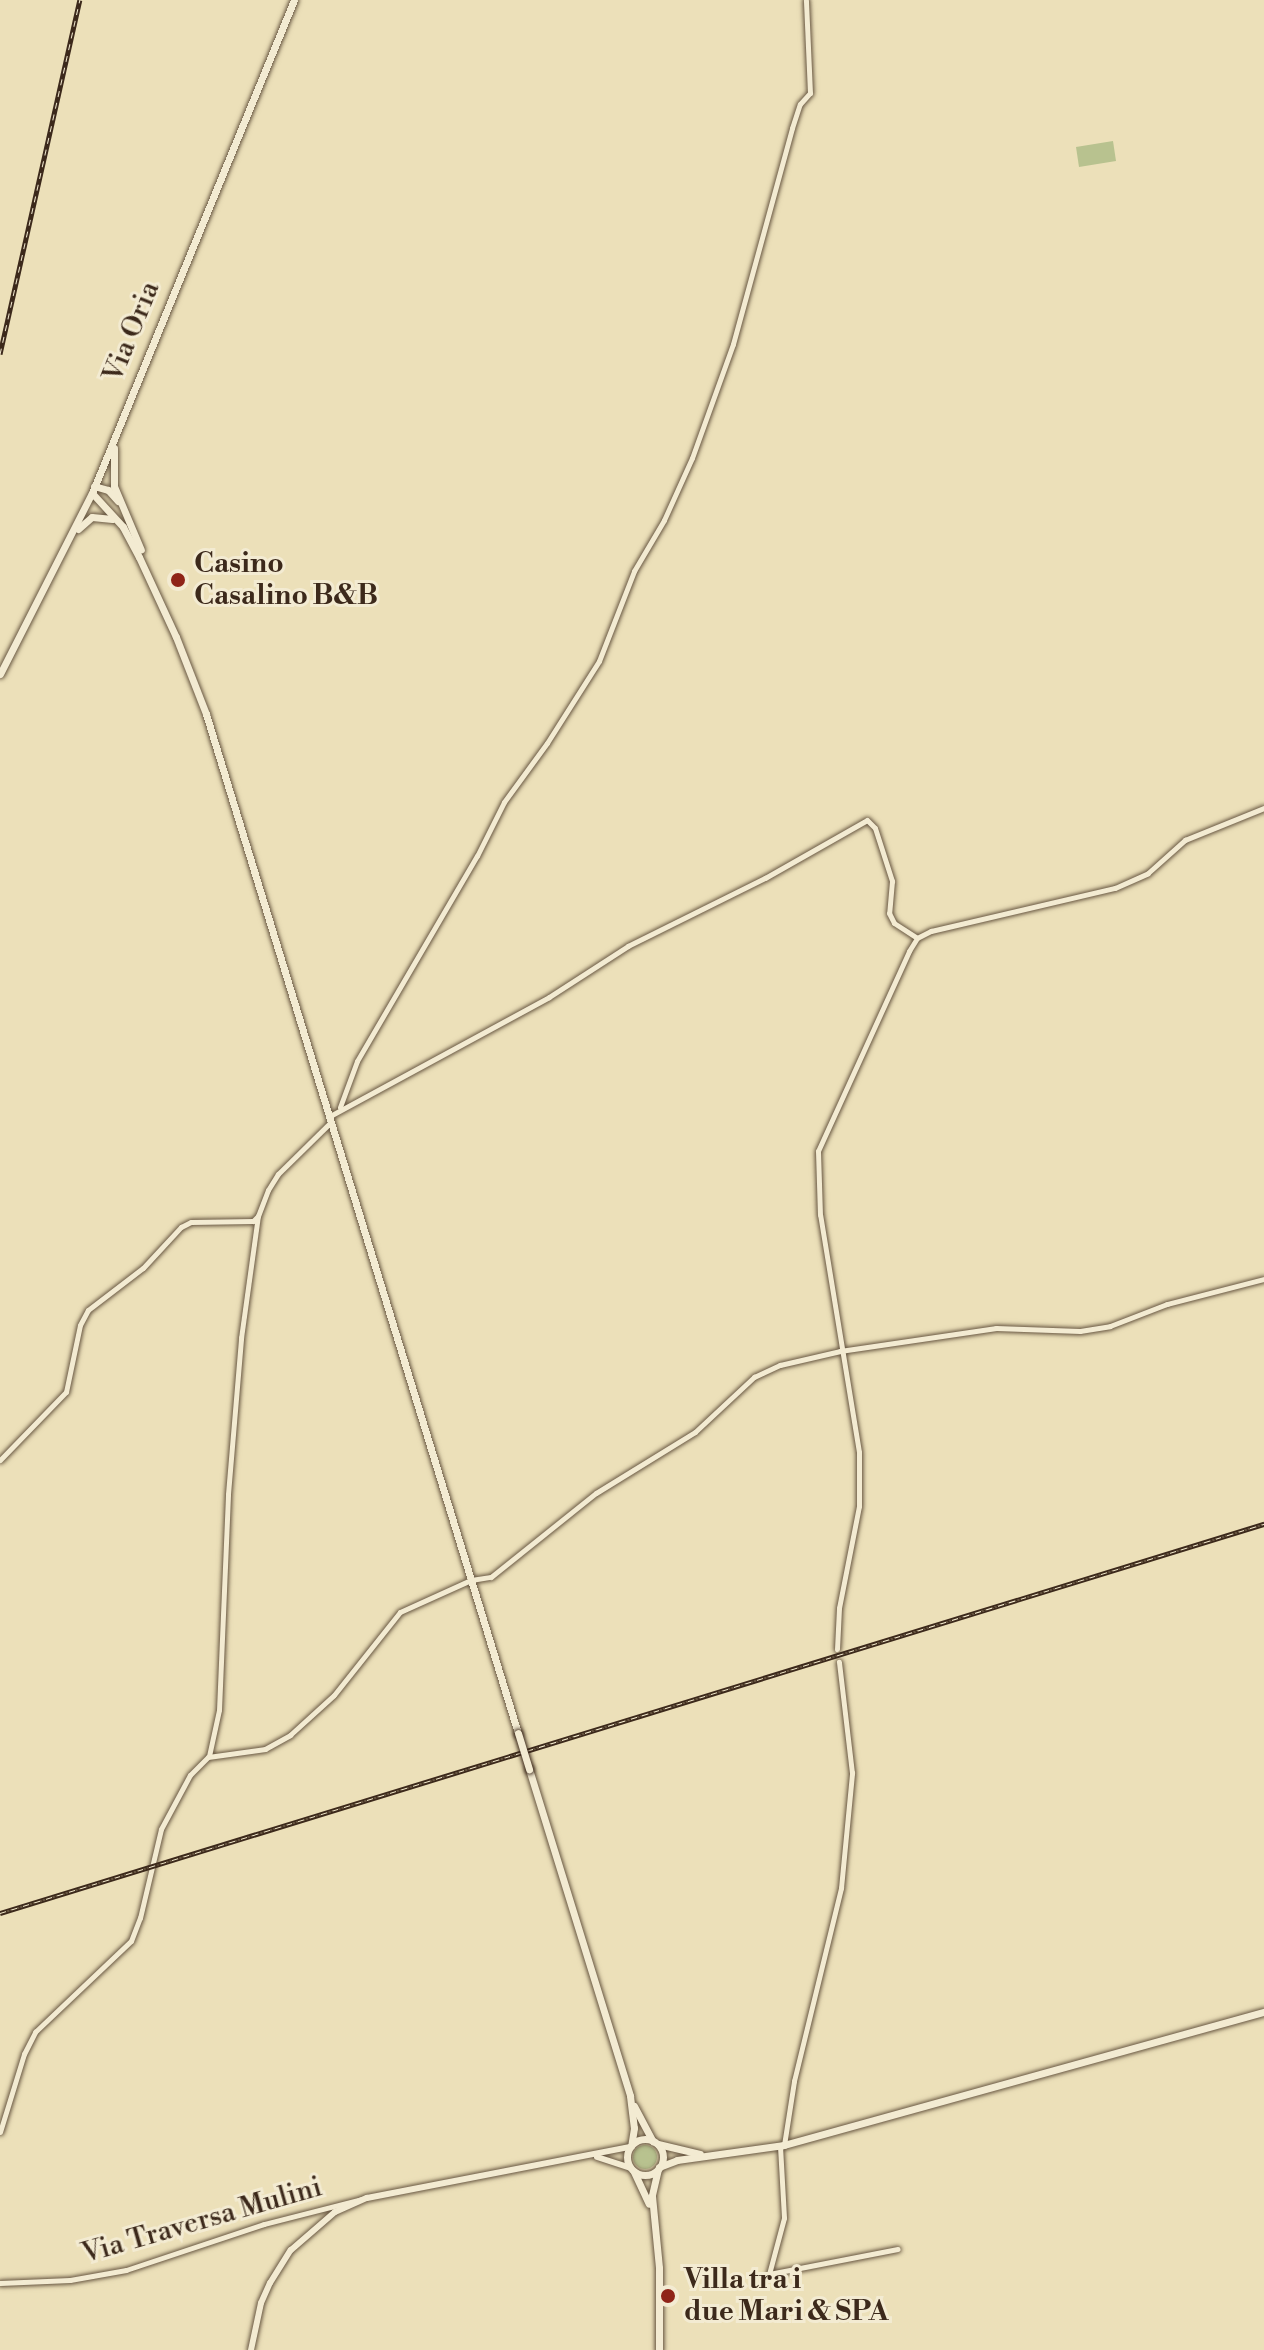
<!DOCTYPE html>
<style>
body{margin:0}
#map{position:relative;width:1264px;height:2350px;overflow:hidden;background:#ece0b9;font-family:"Libre Bodoni",serif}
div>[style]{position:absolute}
.green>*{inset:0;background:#b8c28f}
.round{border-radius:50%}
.roads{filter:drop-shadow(0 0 2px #685742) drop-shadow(0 0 2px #685742)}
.minor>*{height:5px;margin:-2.5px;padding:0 2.5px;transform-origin:2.5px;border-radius:2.5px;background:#f3ebd2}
.tertiary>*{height:6px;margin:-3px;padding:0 3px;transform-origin:3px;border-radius:3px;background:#f3ebd2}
.secondary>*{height:7px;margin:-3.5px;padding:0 3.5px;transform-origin:3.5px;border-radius:3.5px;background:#f3ebd2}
.secondary>.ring{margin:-3.5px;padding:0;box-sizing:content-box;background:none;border:7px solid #f3ebd2;border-radius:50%}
.rail>*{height:5px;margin-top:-2.5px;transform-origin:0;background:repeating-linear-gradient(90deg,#f3ebd2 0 6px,#3c291b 0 12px);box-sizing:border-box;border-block:2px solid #3c291b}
.bridges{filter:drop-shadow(0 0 2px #3c291b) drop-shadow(0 0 2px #3c291b)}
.secondary-bridge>*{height:7px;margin:-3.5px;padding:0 3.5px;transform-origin:3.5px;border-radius:3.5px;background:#f3ebd2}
.dots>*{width:22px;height:22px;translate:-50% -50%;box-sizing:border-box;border:4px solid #f3ebd2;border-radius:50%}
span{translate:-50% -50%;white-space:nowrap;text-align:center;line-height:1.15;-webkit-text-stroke:6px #f3ebd2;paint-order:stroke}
.street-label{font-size:28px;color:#3c291b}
.poi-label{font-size:28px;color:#3c291b;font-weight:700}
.left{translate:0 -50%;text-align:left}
</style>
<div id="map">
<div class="green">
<div style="clip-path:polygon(1113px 141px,1116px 161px,1079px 167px,1076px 147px)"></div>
<div class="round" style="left:633px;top:2145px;width:24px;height:24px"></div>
</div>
<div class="roads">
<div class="minor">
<div style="left:340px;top:1107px;width:49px;rotate:-69.7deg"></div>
<div style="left:357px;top:1061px;width:238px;rotate:-59.7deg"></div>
<div style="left:477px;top:856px;width:60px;rotate:-63.4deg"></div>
<div style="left:504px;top:802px;width:73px;rotate:-53.9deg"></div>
<div style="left:547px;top:743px;width:97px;rotate:-57.6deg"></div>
<div style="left:599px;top:661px;width:97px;rotate:-68.7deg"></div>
<div style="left:634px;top:571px;width:59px;rotate:-59.5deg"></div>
<div style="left:664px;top:520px;width:68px;rotate:-65.7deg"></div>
<div style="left:692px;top:458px;width:121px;rotate:-70.2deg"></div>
<div style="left:733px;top:344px;width:224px;rotate:-74.7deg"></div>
<div style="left:792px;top:128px;width:25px;rotate:-72deg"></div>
<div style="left:800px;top:104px;width:15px;rotate:-48deg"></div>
<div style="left:810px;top:93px;width:93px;rotate:-92.5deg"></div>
<div style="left:330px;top:1116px;width:249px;rotate:-28.5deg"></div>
<div style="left:549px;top:997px;width:94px;rotate:-32.8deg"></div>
<div style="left:628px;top:946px;width:153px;rotate:-26.4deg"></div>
<div style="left:765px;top:878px;width:117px;rotate:-29.6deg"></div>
<div style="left:867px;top:820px;width:11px;rotate:45deg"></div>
<div style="left:875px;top:828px;width:56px;rotate:72.2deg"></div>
<div style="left:892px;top:881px;width:32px;rotate:95deg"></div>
<div style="left:889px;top:913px;width:11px;rotate:63deg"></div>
<div style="left:894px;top:923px;width:27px;rotate:33deg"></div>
<div style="left:0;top:1460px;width:95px;rotate:-45.9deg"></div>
<div style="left:66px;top:1392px;width:68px;rotate:-78.2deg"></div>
<div style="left:80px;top:1325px;width:17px;rotate:-62deg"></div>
<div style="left:88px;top:1310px;width:69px;rotate:-37.4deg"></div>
<div style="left:143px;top:1268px;width:56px;rotate:-47.2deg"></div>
<div style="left:181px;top:1227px;width:11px;rotate:-27deg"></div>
<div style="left:191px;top:1222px;width:62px;rotate:-0.9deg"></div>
<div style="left:253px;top:1221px;width:7px;rotate:-45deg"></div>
<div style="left:258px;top:1216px;width:28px;rotate:-69deg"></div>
<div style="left:268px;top:1190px;width:19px;rotate:-58deg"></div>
<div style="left:278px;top:1174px;width:74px;rotate:-44.5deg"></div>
<div style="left:837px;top:1649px;width:41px;rotate:-87.2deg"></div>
<div style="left:839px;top:1608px;width:104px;rotate:-78.9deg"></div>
<div style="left:859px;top:1506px;width:54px;rotate:-90deg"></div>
<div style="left:859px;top:1452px;width:240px;rotate:-99.3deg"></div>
<div style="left:820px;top:1215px;width:64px;rotate:-91.8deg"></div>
<div style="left:818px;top:1151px;width:220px;rotate:-65.5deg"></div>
<div style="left:909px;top:951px;width:15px;rotate:-58deg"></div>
<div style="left:917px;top:938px;width:16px;rotate:-27deg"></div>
<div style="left:931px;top:931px;width:189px;rotate:-13.2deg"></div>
<div style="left:1115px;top:888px;width:36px;rotate:-24deg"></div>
<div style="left:1148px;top:873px;width:50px;rotate:-41.7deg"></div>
<div style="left:1185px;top:840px;width:85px;rotate:-22.1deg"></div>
<div style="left:209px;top:1756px;width:47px;rotate:-77.7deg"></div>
<div style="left:219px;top:1710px;width:216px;rotate:-87.6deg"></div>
<div style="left:228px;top:1494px;width:157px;rotate:-85.2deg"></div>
<div style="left:241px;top:1338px;width:123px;rotate:-82.1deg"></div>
<div style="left:0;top:2132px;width:82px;rotate:-72.9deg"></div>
<div style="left:24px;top:2054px;width:25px;rotate:-63deg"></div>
<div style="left:35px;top:2032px;width:132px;rotate:-43.5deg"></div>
<div style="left:131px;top:1941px;width:25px;rotate:-69deg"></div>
<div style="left:140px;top:1918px;width:91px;rotate:-76.7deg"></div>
<div style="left:161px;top:1829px;width:61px;rotate:-61.8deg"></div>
<div style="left:190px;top:1775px;width:25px;rotate:-45deg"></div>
<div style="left:208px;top:1757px;width:58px;rotate:-8deg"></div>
<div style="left:265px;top:1749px;width:29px;rotate:-29deg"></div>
<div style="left:290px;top:1735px;width:59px;rotate:-42.3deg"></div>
<div style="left:334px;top:1695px;width:106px;rotate:-51.5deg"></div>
<div style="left:400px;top:1612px;width:78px;rotate:-24.3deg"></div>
<div style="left:471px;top:1580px;width:20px;rotate:-9deg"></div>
<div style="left:491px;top:1577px;width:134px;rotate:-38.7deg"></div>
<div style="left:596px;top:1493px;width:116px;rotate:-31.6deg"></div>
<div style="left:695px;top:1432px;width:81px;rotate:-43deg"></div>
<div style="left:754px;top:1377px;width:29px;rotate:-25deg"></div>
<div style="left:780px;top:1365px;width:62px;rotate:-13.1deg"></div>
<div style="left:840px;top:1351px;width:158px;rotate:-8.4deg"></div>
<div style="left:996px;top:1328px;width:84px;rotate:2deg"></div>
<div style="left:1080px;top:1331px;width:30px;rotate:-9deg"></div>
<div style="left:1110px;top:1326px;width:61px;rotate:-21.1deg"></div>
<div style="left:1167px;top:1304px;width:100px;rotate:-14.5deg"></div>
<div style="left:784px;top:2145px;width:65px;rotate:-81.1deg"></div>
<div style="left:794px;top:2081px;width:199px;rotate:-76.3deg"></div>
<div style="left:841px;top:1888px;width:116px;rotate:-84.5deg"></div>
<div style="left:852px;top:1773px;width:112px;rotate:-96.7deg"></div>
<div style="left:780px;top:2146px;width:72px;rotate:86.8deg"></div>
<div style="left:784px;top:2218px;width:58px;rotate:105deg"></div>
<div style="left:769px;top:2274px;width:131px;rotate:-11deg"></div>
<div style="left:0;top:2283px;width:70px;rotate:-2.5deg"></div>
<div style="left:70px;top:2280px;width:57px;rotate:-10.1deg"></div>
<div style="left:126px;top:2270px;width:145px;rotate:-18.4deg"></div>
<div style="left:264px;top:2224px;width:101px;rotate:-14.3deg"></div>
</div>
<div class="tertiary">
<div style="left:597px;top:2157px;width:36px;rotate:18deg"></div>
<div style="left:251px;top:2350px;width:48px;rotate:-78deg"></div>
<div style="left:261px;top:2303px;width:22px;rotate:-66deg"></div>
<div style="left:270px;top:2283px;width:39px;rotate:-58deg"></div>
<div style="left:291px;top:2250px;width:58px;rotate:-40.8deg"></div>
<div style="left:335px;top:2212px;width:35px;rotate:-24deg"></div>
<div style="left:367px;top:2198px;width:268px;rotate:-11deg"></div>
</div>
<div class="secondary">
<div style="left:114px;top:448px;width:38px;rotate:90deg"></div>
<div style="left:114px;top:486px;width:69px;rotate:67.1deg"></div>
<div style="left:94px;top:486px;width:15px;rotate:16deg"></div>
<div style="left:108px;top:490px;width:15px;rotate:48deg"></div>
<div style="left:92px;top:493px;width:46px;rotate:47.6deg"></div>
<div style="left:123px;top:527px;width:34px;rotate:62deg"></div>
<div style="left:139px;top:557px;width:88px;rotate:65.2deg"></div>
<div style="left:176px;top:637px;width:83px;rotate:68.7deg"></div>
<div style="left:206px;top:714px;width:1066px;rotate:72.98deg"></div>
<div style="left:78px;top:529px;width:18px;rotate:-41deg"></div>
<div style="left:92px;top:517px;width:20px;rotate:6deg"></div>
<div style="left:0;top:674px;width:203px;rotate:-63.1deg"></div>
<div style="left:92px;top:493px;width:533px;rotate:-67.72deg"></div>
<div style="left:529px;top:1769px;width:342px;rotate:72.8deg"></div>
<div style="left:630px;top:2096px;width:32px;rotate:83deg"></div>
<div style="left:634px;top:2128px;width:18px;rotate:99deg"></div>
<div style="left:634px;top:2106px;width:40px;rotate:62deg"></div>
<div class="ring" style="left:627px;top:2139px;width:29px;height:29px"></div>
<div style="left:658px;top:2144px;width:43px;rotate:13.4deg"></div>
<div style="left:659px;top:2167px;width:19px;rotate:-21deg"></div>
<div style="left:677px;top:2160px;width:108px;rotate:-8deg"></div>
<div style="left:784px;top:2145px;width:498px;rotate:-15.5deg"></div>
<div style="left:658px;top:2169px;width:28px;rotate:103deg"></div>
<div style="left:652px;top:2196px;width:72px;rotate:84.4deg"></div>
<div style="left:659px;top:2268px;width:82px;rotate:90deg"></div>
<div style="left:634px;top:2172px;width:35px;rotate:65deg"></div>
</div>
</div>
<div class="rail">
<div style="left:0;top:354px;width:363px;rotate:-77.3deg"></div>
<div style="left:0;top:1913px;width:1323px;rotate:-17.11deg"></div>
</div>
<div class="bridges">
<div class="secondary-bridge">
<div style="left:518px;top:1733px;width:38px;rotate:73deg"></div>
</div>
</div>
<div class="dots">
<div style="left:178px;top:580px;background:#8f2418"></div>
<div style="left:668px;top:2296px;background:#8f2418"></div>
</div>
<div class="street-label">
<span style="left:132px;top:332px;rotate:-68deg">Via Oria</span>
<span style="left:202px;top:2221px;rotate:-16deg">Via Traversa Mulini</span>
</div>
<div class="poi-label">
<span class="left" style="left:194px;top:580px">Casino<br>Casalino B&amp;B</span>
<span class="left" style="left:684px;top:2296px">Villa tra i<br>due Mari &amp; SPA</span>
</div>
</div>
